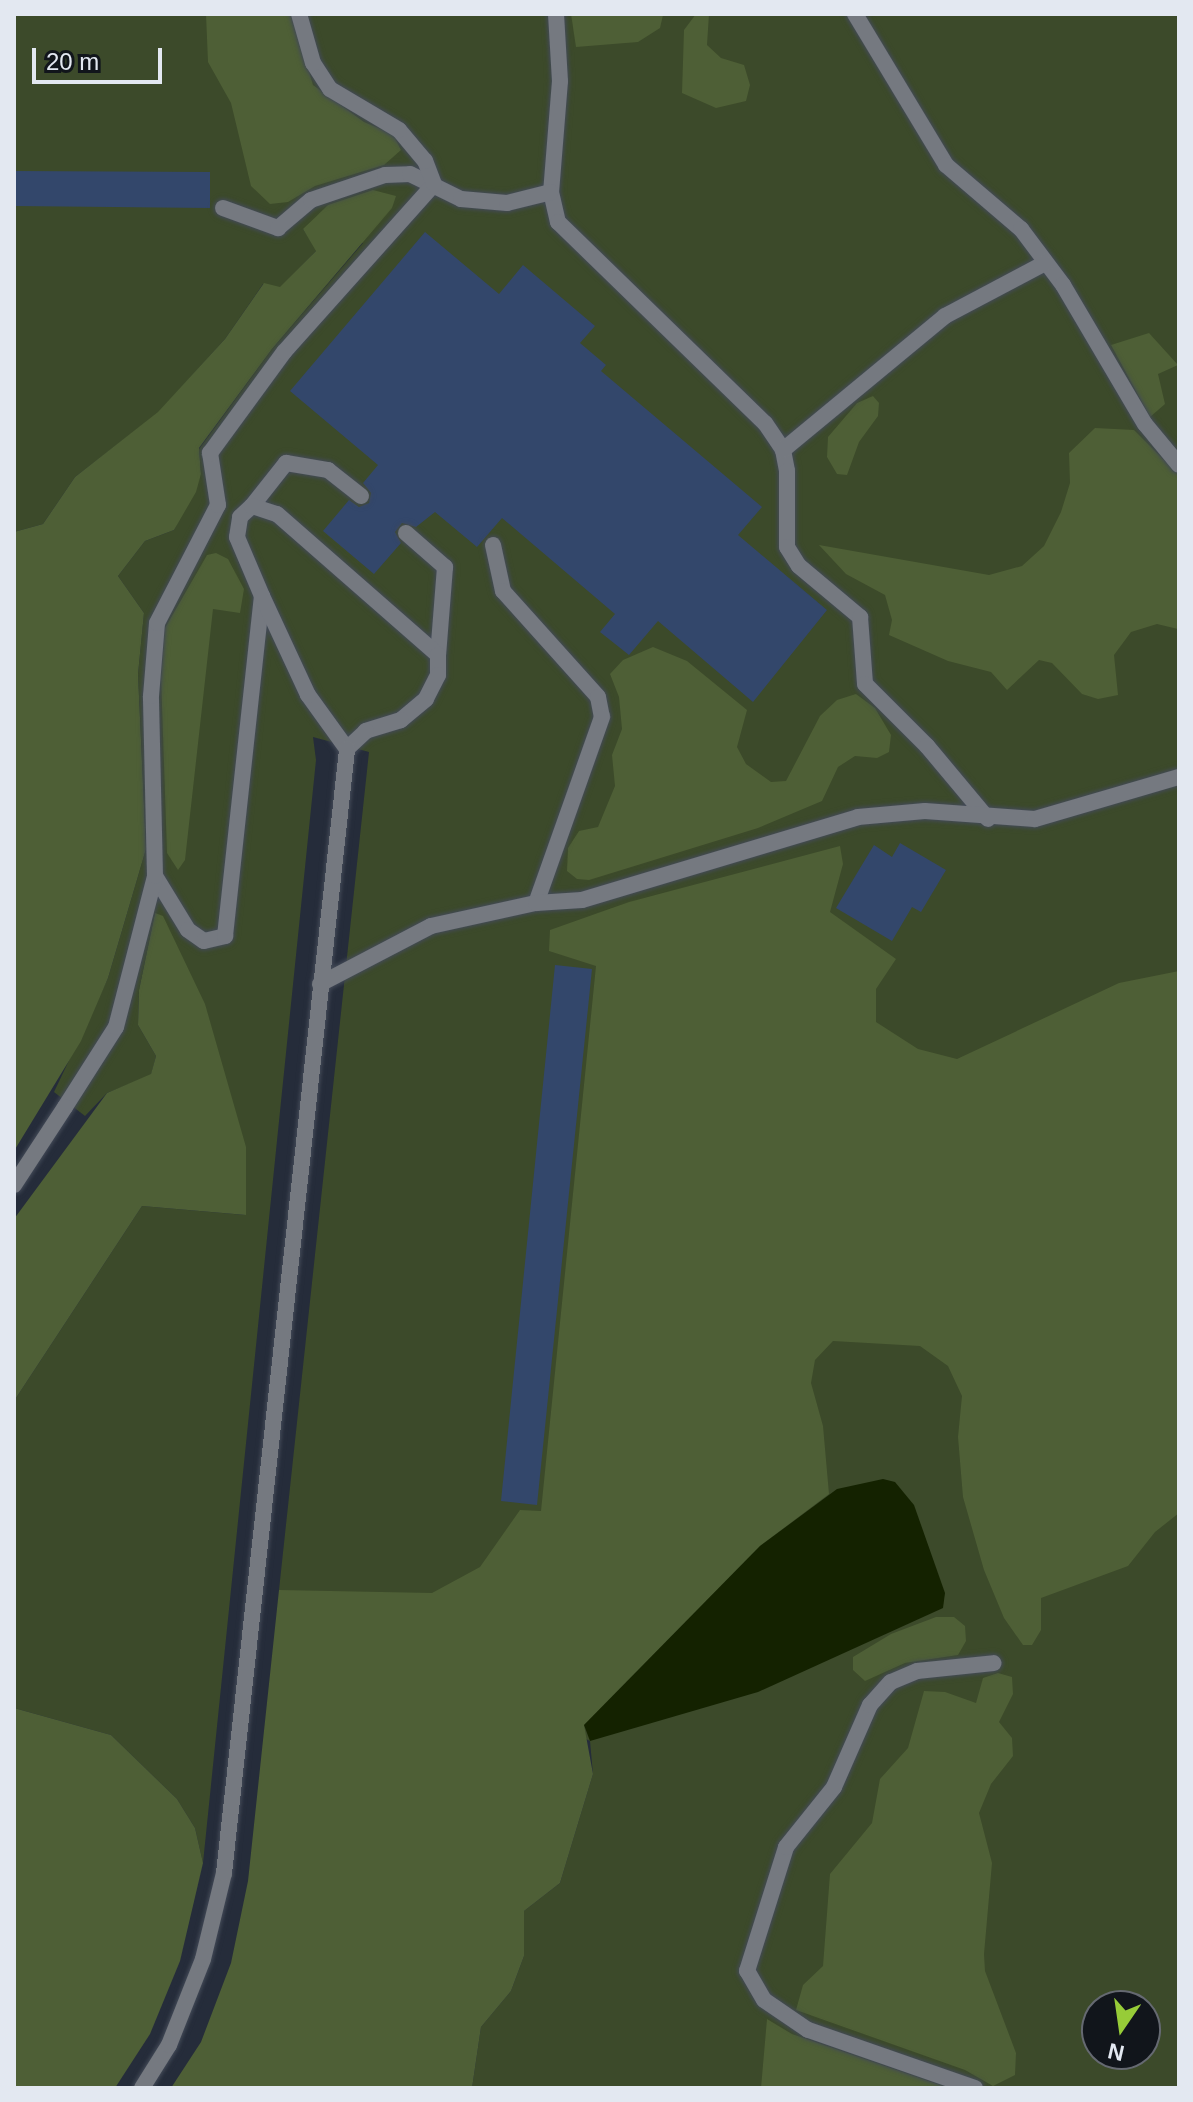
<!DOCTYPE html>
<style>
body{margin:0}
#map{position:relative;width:1193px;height:2102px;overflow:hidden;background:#252c3a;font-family:Helvetica,sans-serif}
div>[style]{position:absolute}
.green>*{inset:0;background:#3c4a2a}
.forest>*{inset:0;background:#4e5f36}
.water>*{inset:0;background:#142200}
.building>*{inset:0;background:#33476b}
.roads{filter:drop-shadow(0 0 2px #434a57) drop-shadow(0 0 2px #434a57)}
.service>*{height:16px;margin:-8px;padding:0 8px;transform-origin:8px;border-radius:8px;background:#757980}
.minor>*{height:16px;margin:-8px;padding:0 8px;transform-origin:8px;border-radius:8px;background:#757980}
span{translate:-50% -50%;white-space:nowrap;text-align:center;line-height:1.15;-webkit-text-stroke:6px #11151b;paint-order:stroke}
.frame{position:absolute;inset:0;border:16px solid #e3e8f1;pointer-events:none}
.north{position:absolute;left:1081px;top:1990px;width:80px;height:80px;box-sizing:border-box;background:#11151b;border:2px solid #656971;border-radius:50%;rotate:193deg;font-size:22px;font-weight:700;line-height:32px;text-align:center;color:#e3e8f1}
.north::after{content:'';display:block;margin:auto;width:28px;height:36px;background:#97cc38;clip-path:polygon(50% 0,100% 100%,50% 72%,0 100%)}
.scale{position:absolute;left:32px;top:48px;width:130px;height:36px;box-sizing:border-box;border:4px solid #e3e8f1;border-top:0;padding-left:10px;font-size:24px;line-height:28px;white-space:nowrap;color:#e3e8f1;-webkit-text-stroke:6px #11151b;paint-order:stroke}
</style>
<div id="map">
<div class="green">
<div style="clip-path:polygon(evenodd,14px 14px,1179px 14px,1179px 2088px,472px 2088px,481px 2027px,511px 1991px,524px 1956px,524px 1911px,560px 1883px,593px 1774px,590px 1741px,279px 1590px,369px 752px,313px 737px,316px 760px,203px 1863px,195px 1828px,177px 1799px,111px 1735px,14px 1708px,14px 1401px,142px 1206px,245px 1215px,155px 913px,139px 990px,138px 1025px,156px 1056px,151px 1075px,107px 1093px,85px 1116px,54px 1092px,108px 978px,146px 849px,138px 674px,144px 613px,118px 576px,145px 541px,174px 530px,201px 474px,199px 449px,272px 349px,363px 243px,303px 229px,317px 250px,280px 288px,263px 284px,225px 339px,158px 413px,75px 477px,43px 524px,14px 532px,14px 14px,1097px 2006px,1145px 2006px,1145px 2054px,1097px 2054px,1097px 2006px)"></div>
</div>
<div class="forest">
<div style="clip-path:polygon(206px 14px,292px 14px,313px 85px,364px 122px,393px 134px,401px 150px,384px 165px,315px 186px,288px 202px,270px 204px,251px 186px,231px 103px,208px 62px)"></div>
<div style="clip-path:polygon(571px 14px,662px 14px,663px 15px,660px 28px,638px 42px,576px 47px)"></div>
<div style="clip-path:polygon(696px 14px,709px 14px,707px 45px,721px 58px,744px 65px,750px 85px,746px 101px,716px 108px,682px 93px,684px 30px)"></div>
<div style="clip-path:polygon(373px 190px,396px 196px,392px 208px,272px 349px,199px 448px,201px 474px,196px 492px,174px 530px,145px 541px,118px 576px,144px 613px,138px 674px,146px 849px,108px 978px,81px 1041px,14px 1151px,14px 532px,43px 524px,75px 477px,158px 412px,225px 339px,264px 283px,280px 287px,316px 251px,303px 229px,328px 205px)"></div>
<div style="clip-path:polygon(1149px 333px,1178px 365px,1158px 374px,1165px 404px,1150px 417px,1111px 345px)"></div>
<div style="clip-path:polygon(873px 396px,879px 403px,878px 416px,859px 442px,847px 475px,837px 474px,827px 457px,828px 437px,857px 403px)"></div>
<div style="clip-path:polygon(1095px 428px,1134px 430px,1179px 475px,1179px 649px,1178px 629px,1157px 624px,1131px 632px,1114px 655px,1118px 695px,1098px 699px,1082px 694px,1052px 663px,1039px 660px,1007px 690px,991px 672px,948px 661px,889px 635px,892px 620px,885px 595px,846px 574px,819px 545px,989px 575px,1022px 566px,1044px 546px,1061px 512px,1070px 483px,1069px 453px)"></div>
<div style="clip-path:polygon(216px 553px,228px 559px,244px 589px,240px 613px,213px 609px,185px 860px,178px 870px,167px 853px,161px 677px,165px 628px,207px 555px)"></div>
<div style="clip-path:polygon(653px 647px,687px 661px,747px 710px,737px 747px,746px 764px,771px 782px,786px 781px,820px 716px,837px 700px,856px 694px,875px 708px,891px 735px,889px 752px,877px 758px,855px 756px,838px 767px,822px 801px,758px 828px,589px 880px,577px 879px,567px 871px,568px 848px,579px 831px,598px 827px,615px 786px,612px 755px,622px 729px,619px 697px,610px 674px,623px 660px)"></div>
<div style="clip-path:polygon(840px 846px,843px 864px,830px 912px,896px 959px,876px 989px,876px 1022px,918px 1049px,957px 1059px,1119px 983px,1179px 971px,1179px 1513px,1155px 1532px,1128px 1566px,1041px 1598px,1041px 1630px,1032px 1645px,1023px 1645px,1004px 1618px,984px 1570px,963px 1497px,958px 1437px,962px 1396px,948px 1366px,920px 1346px,833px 1341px,815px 1360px,811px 1383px,823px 1426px,829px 1494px,760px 1546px,584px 1725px,593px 1774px,560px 1883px,524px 1911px,524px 1956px,511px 1991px,481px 2027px,472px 2088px,171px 2088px,201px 2042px,231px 1963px,248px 1881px,279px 1590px,432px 1593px,480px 1567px,520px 1510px,541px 1511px,596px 966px,549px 951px,550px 930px,629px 902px)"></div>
<div style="clip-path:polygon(155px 913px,163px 916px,205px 1004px,246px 1147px,246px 1215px,142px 1206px,14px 1401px,14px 1219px,107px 1093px,151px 1074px,156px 1056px,138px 1025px,139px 990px)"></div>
<div style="clip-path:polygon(936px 1617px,954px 1617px,965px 1626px,966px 1641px,958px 1655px,905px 1663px,865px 1681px,853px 1670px,853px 1657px,891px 1634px)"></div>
<div style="clip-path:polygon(998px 1673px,1012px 1677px,1013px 1694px,999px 1722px,1012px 1738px,1013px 1756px,991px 1784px,979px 1813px,992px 1863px,984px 1954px,985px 1971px,1016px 2053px,1015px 2075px,993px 2086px,965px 2070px,796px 2010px,803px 1985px,823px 1966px,830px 1874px,872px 1823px,880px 1779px,908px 1748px,924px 1691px,945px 1692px,976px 1703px,983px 1678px)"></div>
<div style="clip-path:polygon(14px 1708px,111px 1735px,177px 1799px,195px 1828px,203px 1863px,180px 1961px,150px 2034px,115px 2088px,14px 2088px)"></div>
<div style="clip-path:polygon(767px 2019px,792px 2034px,949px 2088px,761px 2088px)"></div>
</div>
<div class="water">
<div style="clip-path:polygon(883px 1479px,895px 1482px,914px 1505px,945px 1593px,943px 1608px,758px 1692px,590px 1741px,584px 1725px,760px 1546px,837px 1489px)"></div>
</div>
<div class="building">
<div style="clip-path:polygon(14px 171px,210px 172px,210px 208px,14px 206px)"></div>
<div style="clip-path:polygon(425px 232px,499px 294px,523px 265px,595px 326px,580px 343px,606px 365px,601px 371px,762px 507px,738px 535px,827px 610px,753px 702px,658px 621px,629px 655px,600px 632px,615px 614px,502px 518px,477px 547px,435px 512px,416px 527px,402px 523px,395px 532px,401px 543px,374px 574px,323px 531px,349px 500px,359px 507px,369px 503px,371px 493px,363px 483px,378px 465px,290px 391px)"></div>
<div style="clip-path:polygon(900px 843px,946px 870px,921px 912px,912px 907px,892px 941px,836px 908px,874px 845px,892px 857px)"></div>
<div style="clip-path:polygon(555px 965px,592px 969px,537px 1505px,501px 1501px)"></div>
</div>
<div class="roads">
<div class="service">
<div style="left:556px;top:14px;width:67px;rotate:86.6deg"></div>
<div style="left:560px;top:81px;width:111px;rotate:94.6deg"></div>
<div style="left:551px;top:192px;width:31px;rotate:77deg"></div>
<div style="left:558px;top:222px;width:289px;rotate:44.2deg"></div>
<div style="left:765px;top:423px;width:32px;rotate:56deg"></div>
<div style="left:783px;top:450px;width:21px;rotate:79deg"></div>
<div style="left:787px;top:471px;width:76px;rotate:90deg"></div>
<div style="left:787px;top:547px;width:22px;rotate:58deg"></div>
<div style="left:799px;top:566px;width:80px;rotate:39.9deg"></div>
<div style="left:860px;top:617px;width:67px;rotate:85.7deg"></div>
<div style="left:865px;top:684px;width:88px;rotate:45deg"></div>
<div style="left:927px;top:746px;width:95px;rotate:50.1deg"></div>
<div style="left:855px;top:14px;width:176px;rotate:58.9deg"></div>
<div style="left:946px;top:165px;width:99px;rotate:40.5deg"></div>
<div style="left:1021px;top:229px;width:70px;rotate:53.1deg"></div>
<div style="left:1063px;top:285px;width:161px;rotate:59.5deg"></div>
<div style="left:1145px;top:424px;width:53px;rotate:50.3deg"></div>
<div style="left:223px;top:208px;width:59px;rotate:20deg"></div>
<div style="left:278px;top:228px;width:43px;rotate:-40.3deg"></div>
<div style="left:311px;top:200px;width:78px;rotate:-18.7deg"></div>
<div style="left:385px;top:175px;width:25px;rotate:-2deg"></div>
<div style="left:410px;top:174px;width:57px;rotate:26.1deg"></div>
<div style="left:461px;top:199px;width:46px;rotate:5deg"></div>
<div style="left:507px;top:203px;width:45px;rotate:-14deg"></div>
<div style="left:783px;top:450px;width:210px;rotate:-39.6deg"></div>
<div style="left:945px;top:316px;width:113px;rotate:-27.9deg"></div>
<div style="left:252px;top:506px;width:55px;rotate:-51.7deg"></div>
<div style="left:286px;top:463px;width:43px;rotate:9.5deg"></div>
<div style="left:328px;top:470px;width:42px;rotate:38.2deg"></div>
<div style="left:406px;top:533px;width:52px;rotate:41.1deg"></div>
<div style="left:445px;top:567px;width:88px;rotate:94.5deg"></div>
<div style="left:493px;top:545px;width:47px;rotate:77.7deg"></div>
<div style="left:503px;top:591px;width:142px;rotate:48.1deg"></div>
<div style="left:598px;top:697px;width:20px;rotate:79deg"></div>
<div style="left:602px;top:717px;width:197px;rotate:109.5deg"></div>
<div style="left:155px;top:876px;width:63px;rotate:58.6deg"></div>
<div style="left:188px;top:930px;width:19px;rotate:35deg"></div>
<div style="left:204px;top:941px;width:22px;rotate:-13deg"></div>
<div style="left:225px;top:936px;width:342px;rotate:-83.8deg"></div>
<div style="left:262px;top:596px;width:64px;rotate:-113deg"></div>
<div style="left:237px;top:537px;width:20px;rotate:-81deg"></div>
<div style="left:240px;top:517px;width:16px;rotate:-43deg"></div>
<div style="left:252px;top:506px;width:26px;rotate:18deg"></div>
<div style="left:277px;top:514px;width:214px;rotate:41.2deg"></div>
<div style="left:438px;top:655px;width:20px;rotate:90deg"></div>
<div style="left:438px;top:675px;width:27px;rotate:117deg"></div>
<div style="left:426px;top:699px;width:33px;rotate:140deg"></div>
<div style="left:401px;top:720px;width:37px;rotate:163deg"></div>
<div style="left:366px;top:731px;width:26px;rotate:137deg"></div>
<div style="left:347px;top:749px;width:67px;rotate:-125.8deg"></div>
<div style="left:308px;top:695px;width:109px;rotate:-114.9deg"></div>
<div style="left:320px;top:984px;width:125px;rotate:-27.6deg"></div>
<div style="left:431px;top:926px;width:107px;rotate:-12.4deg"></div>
<div style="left:536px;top:903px;width:46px;rotate:-3.7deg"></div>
<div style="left:582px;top:900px;width:288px;rotate:-16.7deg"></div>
<div style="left:858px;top:817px;width:67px;rotate:-5.1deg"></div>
<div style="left:925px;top:811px;width:110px;rotate:4.2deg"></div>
<div style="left:1035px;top:819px;width:150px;rotate:-16.3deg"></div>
<div style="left:65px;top:1107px;width:95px;rotate:-57.5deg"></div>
<div style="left:116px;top:1027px;width:156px;rotate:-75.5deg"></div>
<div style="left:155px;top:876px;width:180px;rotate:-91.3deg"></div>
<div style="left:151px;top:696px;width:73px;rotate:-85.3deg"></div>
<div style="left:157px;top:623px;width:133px;rotate:-62.7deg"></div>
<div style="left:218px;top:505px;width:53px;rotate:-98.7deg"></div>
<div style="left:210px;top:453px;width:125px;rotate:-53.8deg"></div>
<div style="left:284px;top:352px;width:225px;rotate:-48.2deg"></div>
<div style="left:434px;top:184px;width:25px;rotate:-111deg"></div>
<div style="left:425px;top:161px;width:40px;rotate:-130deg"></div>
<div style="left:399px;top:130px;width:80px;rotate:-149.3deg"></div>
<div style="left:330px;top:89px;width:31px;rotate:-123deg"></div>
<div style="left:313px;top:63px;width:51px;rotate:-105.9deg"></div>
<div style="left:975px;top:2088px;width:177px;rotate:-160.8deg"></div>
<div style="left:808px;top:2030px;width:53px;rotate:-145.7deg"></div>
<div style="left:764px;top:2000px;width:34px;rotate:-120deg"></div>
<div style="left:747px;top:1971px;width:130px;rotate:-72.5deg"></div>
<div style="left:786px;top:1847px;width:77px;rotate:-51.3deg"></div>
<div style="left:834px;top:1787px;width:90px;rotate:-66.3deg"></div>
<div style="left:870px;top:1705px;width:31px;rotate:-48deg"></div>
<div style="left:891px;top:1682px;width:28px;rotate:-23deg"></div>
<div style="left:917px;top:1671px;width:77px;rotate:-5.9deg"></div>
</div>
<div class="minor">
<div style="left:14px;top:1185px;width:93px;rotate:-56.8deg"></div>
<div style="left:142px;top:2088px;width:51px;rotate:-57.9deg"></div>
<div style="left:169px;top:2045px;width:92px;rotate:-68.4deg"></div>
<div style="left:203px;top:1959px;width:89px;rotate:-76.3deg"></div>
<div style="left:224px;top:1873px;width:1131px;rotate:-83.75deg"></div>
</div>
</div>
<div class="frame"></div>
<div class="north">N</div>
<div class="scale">20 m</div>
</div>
